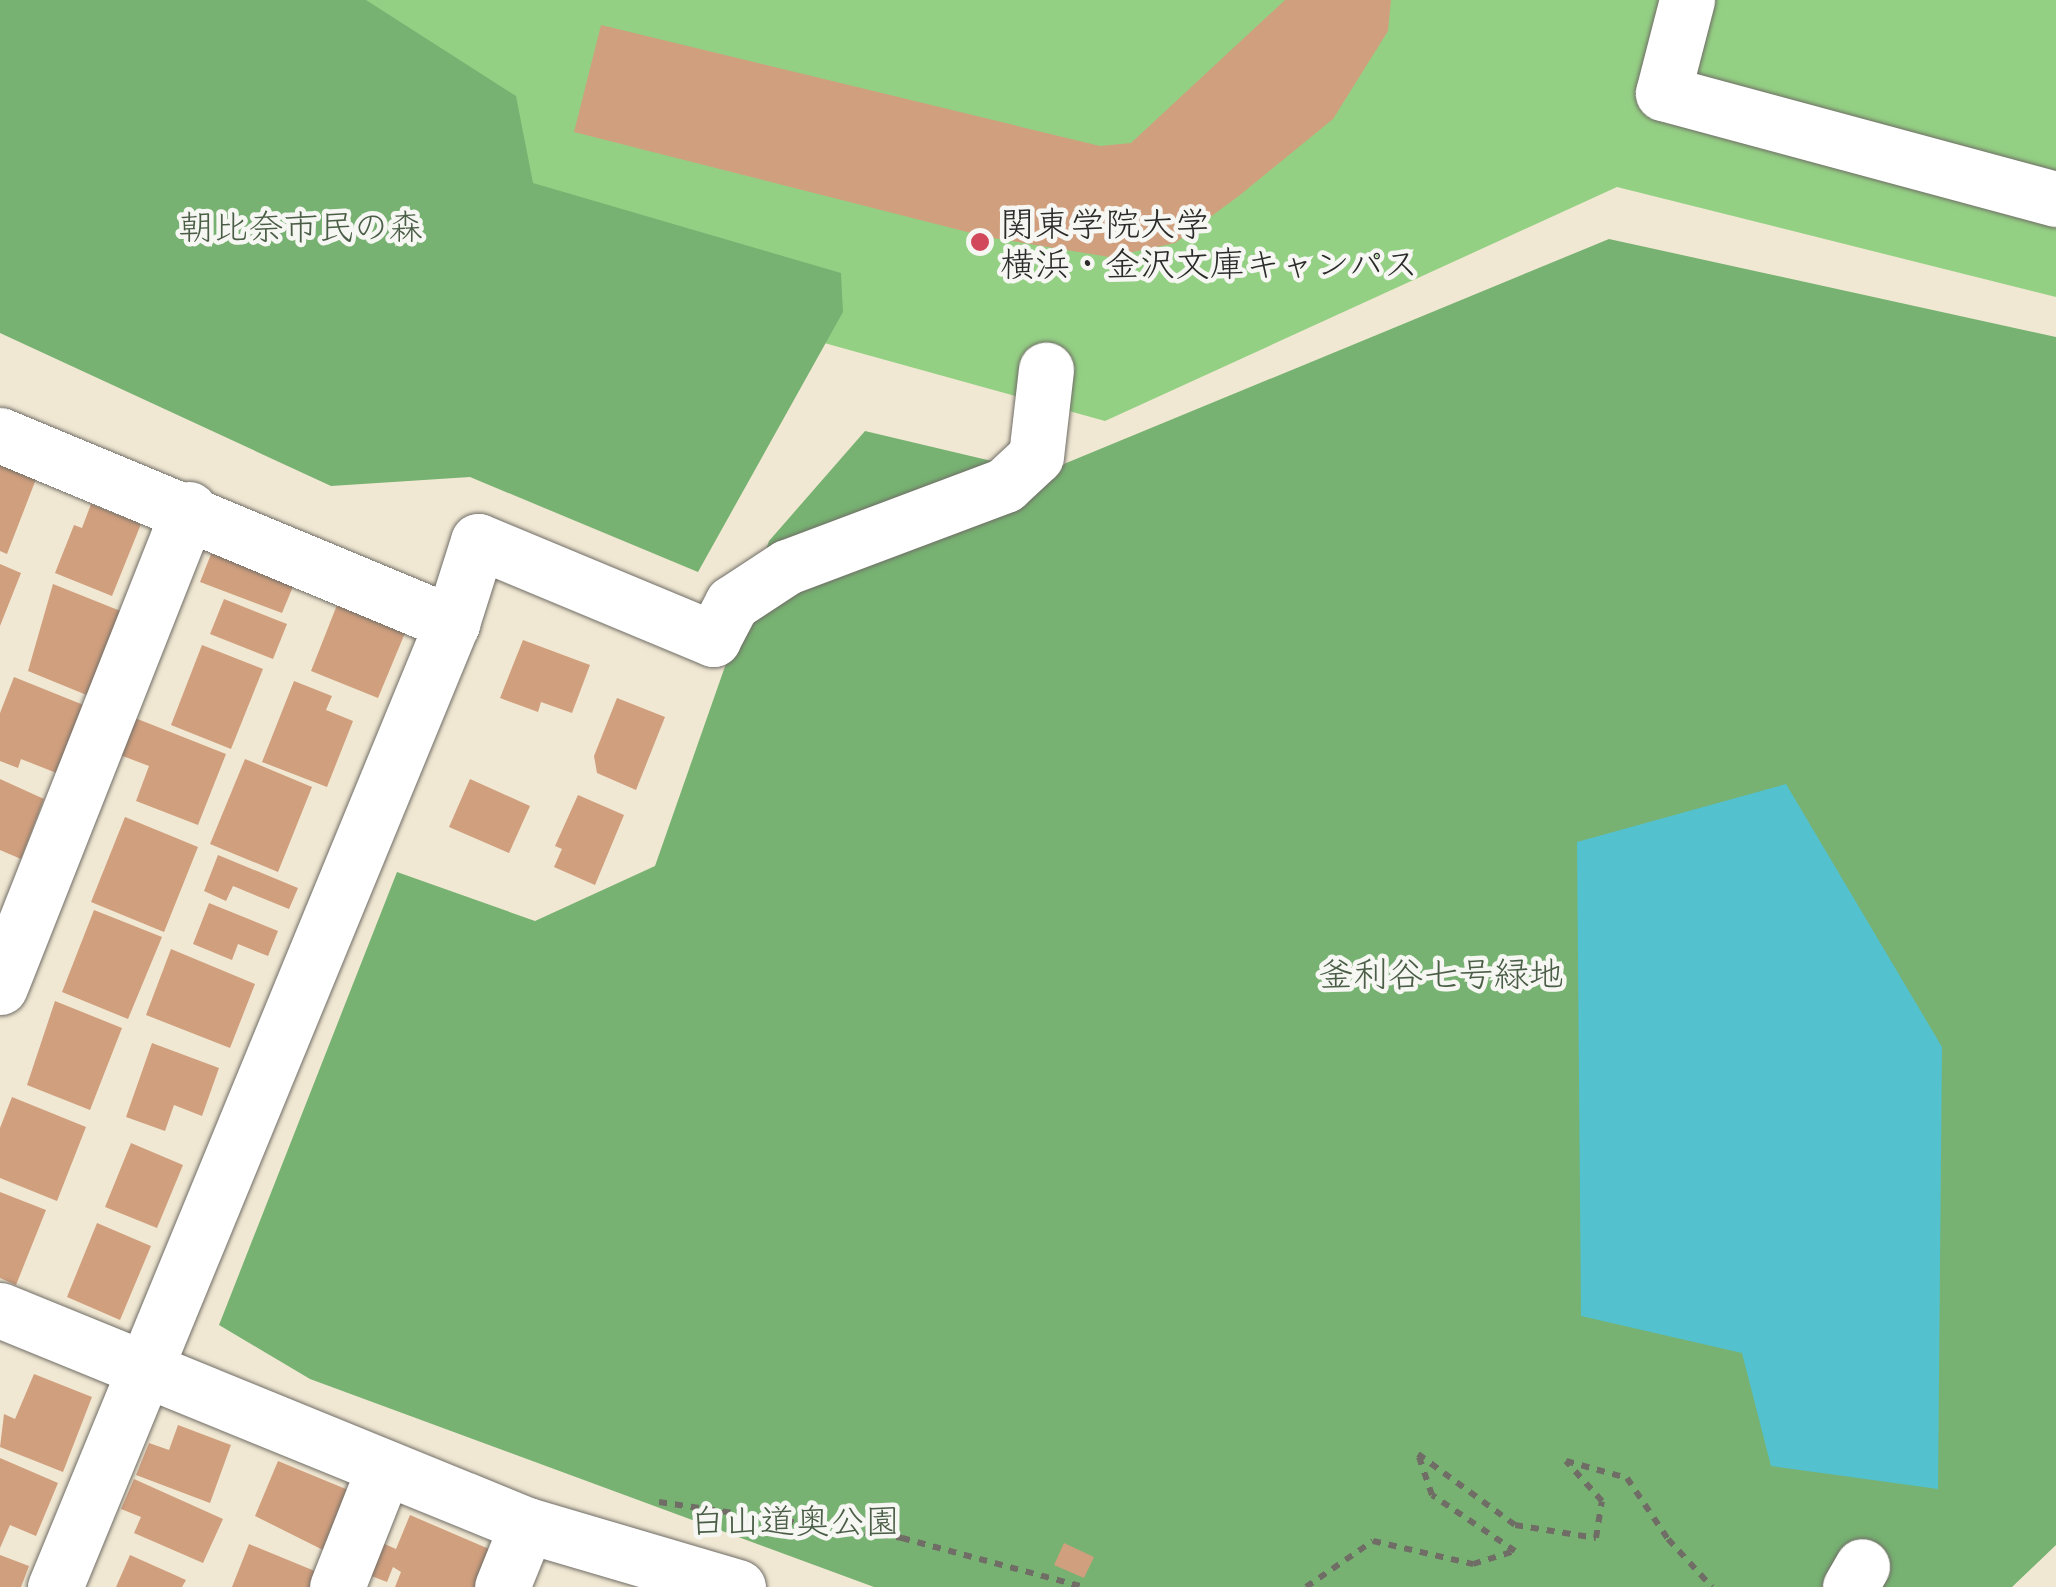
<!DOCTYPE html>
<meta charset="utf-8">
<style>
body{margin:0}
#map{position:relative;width:2056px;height:1587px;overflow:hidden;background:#f1e8d3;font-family:Mali,"Klee One",sans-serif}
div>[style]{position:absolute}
.green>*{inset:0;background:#94d084}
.forest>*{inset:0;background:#77b272}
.water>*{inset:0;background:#54c1ce}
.building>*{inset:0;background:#d09f7e}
.path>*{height:6px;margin-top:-3px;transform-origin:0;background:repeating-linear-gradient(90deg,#706d66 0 8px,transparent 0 16px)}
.roads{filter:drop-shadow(0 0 2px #706d66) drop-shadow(0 0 2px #706d66)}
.minor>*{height:55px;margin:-27.5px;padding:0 27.5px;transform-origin:27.5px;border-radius:27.5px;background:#fff}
.dots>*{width:28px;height:28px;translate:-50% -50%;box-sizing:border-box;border:5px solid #f6f6f2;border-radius:50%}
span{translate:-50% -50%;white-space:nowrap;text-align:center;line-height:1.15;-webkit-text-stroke:9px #f6f6f2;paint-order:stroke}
.poi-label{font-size:35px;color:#2b2b2b}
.left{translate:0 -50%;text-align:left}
.park-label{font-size:35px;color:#4a5d46}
</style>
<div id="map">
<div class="green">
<div style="clip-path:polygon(22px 0,2056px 0,2056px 297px,1617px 187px,1105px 421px,0 114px)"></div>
</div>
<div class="forest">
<div style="clip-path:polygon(0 0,366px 0,516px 96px,533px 183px,841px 273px,843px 312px,698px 572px,470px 477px,331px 486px,0 333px)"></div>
<div style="clip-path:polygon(1609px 239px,2056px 337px,2056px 1545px,2012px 1587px,874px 1587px,310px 1379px,219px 1325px,397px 872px,535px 921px,655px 866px,769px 541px,865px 431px,1042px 473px)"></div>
</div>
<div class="water">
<div style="clip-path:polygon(1786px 784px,1942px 1047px,1938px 1489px,1771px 1466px,1742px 1353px,1581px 1316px,1577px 842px)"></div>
</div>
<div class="building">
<div style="clip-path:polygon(1285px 0,1391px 0,1388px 31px,1333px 119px,1240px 195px,1175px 243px,1109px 257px,987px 237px,574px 132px,601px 25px,1100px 146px,1131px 143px)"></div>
<div style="clip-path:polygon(0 459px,38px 474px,7px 554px,0 551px)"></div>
<div style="clip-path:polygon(91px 504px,141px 524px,112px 596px,55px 573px,74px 525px,82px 528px)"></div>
<div style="clip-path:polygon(215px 544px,297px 577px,282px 613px,200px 582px)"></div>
<div style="clip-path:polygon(0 564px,21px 573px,0 626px)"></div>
<div style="clip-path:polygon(53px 584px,123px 612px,89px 696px,28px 671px)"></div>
<div style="clip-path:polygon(224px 599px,287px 624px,273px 659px,210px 634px)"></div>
<div style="clip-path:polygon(337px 605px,405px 633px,378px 698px,311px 671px)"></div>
<div style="clip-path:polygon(523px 640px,590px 665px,572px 713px,541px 702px,538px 712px,500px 698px)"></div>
<div style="clip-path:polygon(202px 645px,263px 669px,231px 749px,171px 725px)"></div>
<div style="clip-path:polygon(14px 677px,86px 706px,59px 774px,21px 759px,18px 768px,0 761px,0 713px)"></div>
<div style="clip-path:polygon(294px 681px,332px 696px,326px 710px,353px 721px,327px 787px,262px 762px)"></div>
<div style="clip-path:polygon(617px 698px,665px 717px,636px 790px,597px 773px,594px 756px)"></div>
<div style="clip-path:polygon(135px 718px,226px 754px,198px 825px,136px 801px,149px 766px,120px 755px)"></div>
<div style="clip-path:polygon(245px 759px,312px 787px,278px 872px,210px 844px)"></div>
<div style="clip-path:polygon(0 779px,44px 799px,21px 859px,0 850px)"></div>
<div style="clip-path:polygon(470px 779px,530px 806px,509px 853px,449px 827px)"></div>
<div style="clip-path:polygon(578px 795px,624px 815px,595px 885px,554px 867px,562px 849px,555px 846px)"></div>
<div style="clip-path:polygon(125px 817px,198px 847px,164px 932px,91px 902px)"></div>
<div style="clip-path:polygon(218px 855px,298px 888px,289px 909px,233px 886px,226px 901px,204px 891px)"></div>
<div style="clip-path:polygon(209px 903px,278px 931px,268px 956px,238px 944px,232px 960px,193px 944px)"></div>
<div style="clip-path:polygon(94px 910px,162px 937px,128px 1019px,62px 992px)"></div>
<div style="clip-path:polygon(171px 949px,255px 984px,230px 1048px,146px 1015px)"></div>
<div style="clip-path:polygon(55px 1001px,122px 1028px,90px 1110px,27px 1085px)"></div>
<div style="clip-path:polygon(152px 1043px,219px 1068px,202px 1116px,174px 1105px,165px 1131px,126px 1117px)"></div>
<div style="clip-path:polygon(12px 1097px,86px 1127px,57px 1201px,0 1178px,0 1128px)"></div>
<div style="clip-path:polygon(131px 1143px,183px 1165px,157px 1228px,105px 1207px)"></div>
<div style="clip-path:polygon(0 1192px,46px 1210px,16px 1285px,0 1278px)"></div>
<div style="clip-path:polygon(97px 1223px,151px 1246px,120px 1320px,67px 1297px)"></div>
<div style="clip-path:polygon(34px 1374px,92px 1397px,63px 1472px,0 1447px,4px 1414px,15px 1419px)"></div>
<div style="clip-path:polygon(178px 1425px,231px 1445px,210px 1503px,136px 1475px,149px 1443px,169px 1450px)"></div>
<div style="clip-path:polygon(0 1458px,58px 1483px,36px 1536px,10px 1525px,0 1548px)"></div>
<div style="clip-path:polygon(278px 1461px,353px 1492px,329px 1553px,255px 1516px)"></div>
<div style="clip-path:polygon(134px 1479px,223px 1519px,203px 1563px,134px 1533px,141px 1517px,121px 1509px)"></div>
<div style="clip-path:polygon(410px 1515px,496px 1552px,482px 1587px,395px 1587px,401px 1572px,393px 1567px,387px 1582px,366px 1574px,380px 1542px,396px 1549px)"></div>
<div style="clip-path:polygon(1064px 1543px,1094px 1557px,1084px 1578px,1054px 1565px)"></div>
<div style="clip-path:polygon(249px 1544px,322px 1574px,317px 1587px,232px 1587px)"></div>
<div style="clip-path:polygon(0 1555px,29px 1566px,21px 1587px,0 1587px)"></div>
<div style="clip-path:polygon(130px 1555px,186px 1580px,182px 1587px,116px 1587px)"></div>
</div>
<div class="path">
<div style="left:659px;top:1502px;width:246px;rotate:8.4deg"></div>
<div style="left:902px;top:1538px;width:188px;rotate:15.1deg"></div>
<div style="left:1306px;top:1587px;width:81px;rotate:-34.5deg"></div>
<div style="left:1373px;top:1541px;width:103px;rotate:13deg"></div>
<div style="left:1473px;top:1564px;width:44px;rotate:-17.2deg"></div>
<div style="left:1515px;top:1551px;width:100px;rotate:-146deg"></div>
<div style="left:1432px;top:1495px;width:43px;rotate:-108.9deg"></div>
<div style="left:1418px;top:1454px;width:120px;rotate:36.2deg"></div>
<div style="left:1515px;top:1525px;width:82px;rotate:9.1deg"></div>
<div style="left:1596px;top:1538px;width:37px;rotate:-81deg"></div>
<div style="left:1602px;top:1501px;width:54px;rotate:-132deg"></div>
<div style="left:1566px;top:1461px;width:63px;rotate:15.6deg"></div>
<div style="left:1627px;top:1478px;width:73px;rotate:56.1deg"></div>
<div style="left:1668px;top:1539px;width:65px;rotate:47.5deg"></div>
</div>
<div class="roads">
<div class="minor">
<div style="left:1687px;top:0;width:96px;rotate:104.5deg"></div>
<div style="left:1663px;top:93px;width:407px;rotate:15.1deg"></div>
<div style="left:0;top:435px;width:490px;rotate:22.6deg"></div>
<div style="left:452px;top:623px;width:1043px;rotate:112.38deg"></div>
<div style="left:452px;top:623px;width:86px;rotate:-72.4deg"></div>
<div style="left:478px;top:541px;width:255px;rotate:22.6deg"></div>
<div style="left:713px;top:639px;width:41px;rotate:-62.2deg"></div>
<div style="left:732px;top:603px;width:66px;rotate:-33.2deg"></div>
<div style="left:787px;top:567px;width:233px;rotate:-20.6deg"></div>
<div style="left:1005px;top:485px;width:42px;rotate:-43.1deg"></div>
<div style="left:1036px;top:456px;width:87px;rotate:-83.4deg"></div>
<div style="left:0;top:987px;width:514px;rotate:-68.43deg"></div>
<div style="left:0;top:1310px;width:569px;rotate:22.19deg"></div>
<div style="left:527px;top:1525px;width:220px;rotate:16.4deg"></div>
<div style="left:337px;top:1587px;width:128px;rotate:-68.4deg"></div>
<div style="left:502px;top:1587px;width:67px;rotate:-68deg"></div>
<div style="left:1850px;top:1587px;width:24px;rotate:-60deg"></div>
</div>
</div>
<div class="dots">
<div style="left:980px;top:242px;background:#d1495b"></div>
</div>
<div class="poi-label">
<span class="left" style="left:1000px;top:242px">関東学院大学<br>横浜・金沢文庫キャンパス</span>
</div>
<div class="park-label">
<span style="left:301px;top:225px">朝比奈市民の森</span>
<span style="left:1441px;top:972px">釜利谷七号緑地</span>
<span style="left:795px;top:1519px">白山道奥公園</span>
</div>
</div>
